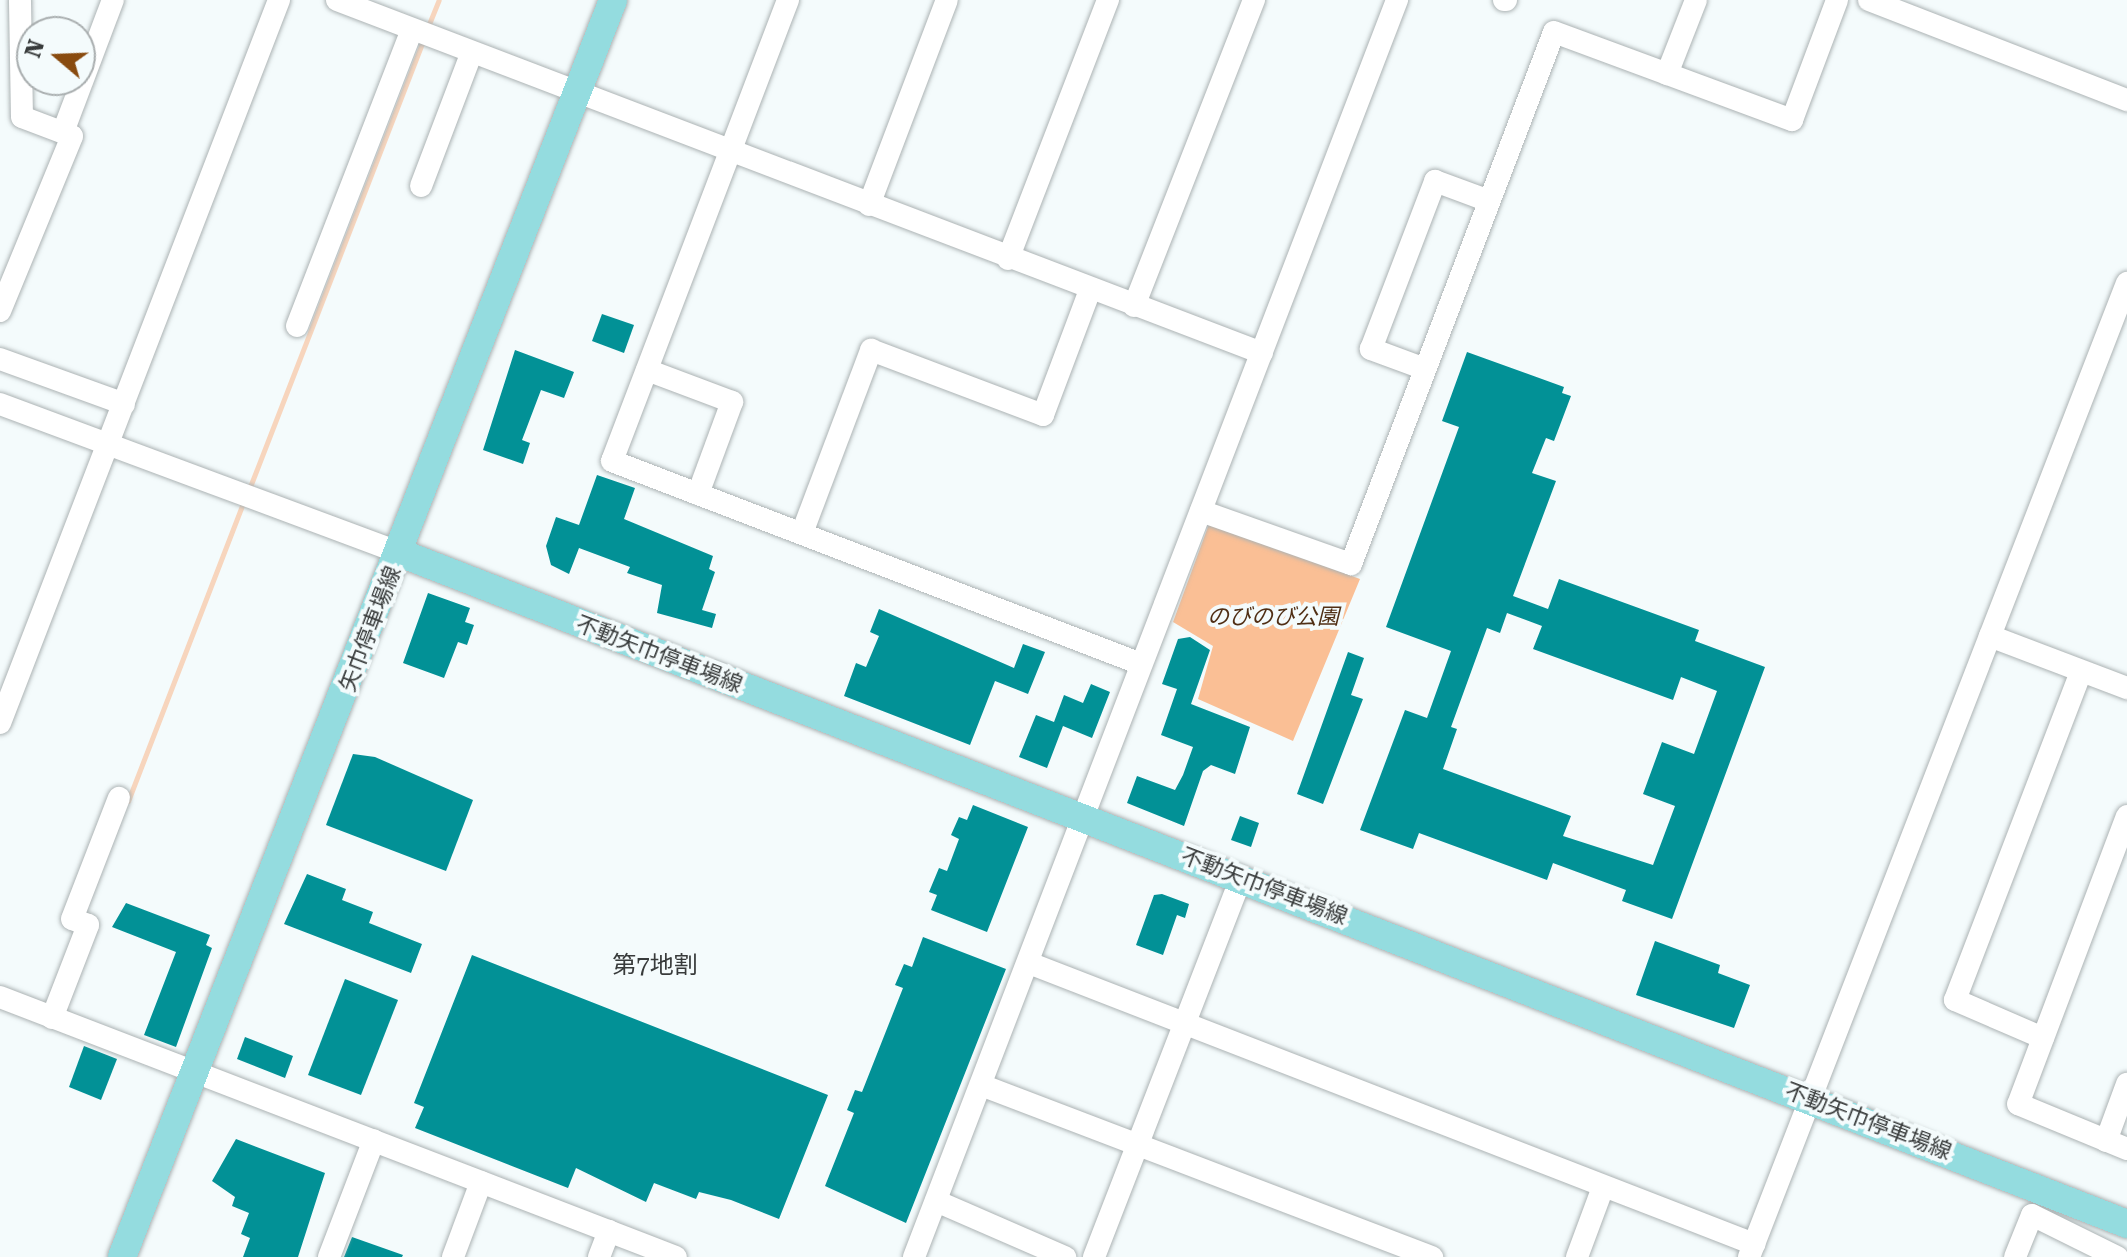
<!DOCTYPE html>
<meta charset="utf-8">
<style>
body{margin:0}
#map{position:relative;width:2127px;height:1257px;overflow:hidden;background:#f4fbfc;font-family:"Roboto Serif","Noto Sans JP",serif}
div>[style]{position:absolute}
.green>*{inset:0;background:#fabf95}
.stream>*{height:5px;margin:-2.5px;padding:0 2.5px;transform-origin:2.5px;border-radius:2.5px;background:#f7d5bd}
.building>*{inset:0;background:#029196}
.roads{filter:drop-shadow(0 0 2px #acb3b4) drop-shadow(0 0 2px #acb3b4)}
.minor>*{height:22px;margin:-11px;padding:0 11px;transform-origin:11px;border-radius:11px;background:#fff}
.major>*{height:28px;margin:-14px;padding:0 14px;transform-origin:14px;border-radius:14px;background:#94dcdf}
span{translate:-50% -50%;white-space:nowrap;text-align:center;line-height:1.15;-webkit-text-stroke:8px #f4fbfc;paint-order:stroke}
.park-label{font-size:22px;color:#502f15;font-style:italic}
.street-label{font-size:22px;color:#383b3b}
.neighbourhood-label{font-size:24px;color:#383b3b}
.north{position:absolute;left:16px;top:16px;width:80px;height:80px;box-sizing:border-box;background:#f4fbfc;border:2px solid #a9aeaf;border-radius:50%;rotate:289deg;font-size:22px;font-weight:700;line-height:32px;text-align:center;color:#383b3b}
.north::after{content:'';display:block;margin:auto;width:28px;height:36px;background:#894b0f;clip-path:polygon(50% 0,100% 100%,50% 72%,0 100%)}
</style>
<div id="map">
<div class="green">
<div style="clip-path:polygon(1209px 524px,1360px 579px,1293px 741px,1198px 699px,1213px 646px,1173px 622px)"></div>
</div>
<div class="stream">
<div style="left:427px;top:29px;width:31px;rotate:-68deg"></div>
<div style="left:248px;top:492px;width:486px;rotate:-68.8deg"></div>
<div style="left:128px;top:801px;width:322px;rotate:-68.9deg"></div>
</div>
<div class="building">
<div style="clip-path:polygon(602px 314px,634px 325px,624px 353px,592px 341px)"></div>
<div style="clip-path:polygon(515px 350px,574px 372px,564px 398px,541px 390px,522px 440px,530px 443px,523px 464px,483px 450px)"></div>
<div style="clip-path:polygon(evenodd,1467px 352px,1564px 387px,1562px 393px,1571px 396px,1554px 441px,1546px 438px,1532px 473px,1556px 481px,1513px 596px,1548px 609px,1559px 579px,1699px 630px,1695px 641px,1765px 667px,1672px 919px,1622px 901px,1626px 890px,1553px 863px,1547px 880px,1419px 833px,1413px 849px,1360px 830px,1405px 710px,1427px 718px,1451px 651px,1386px 627px,1459px 427px,1442px 421px,1467px 352px,1507px 613px,1542px 626px,1533px 649px,1673px 700px,1681px 677px,1717px 691px,1694px 754px,1662px 742px,1643px 794px,1675px 806px,1653px 865px,1563px 836px,1571px 816px,1443px 769px,1457px 729px,1451px 727px,1487px 628px,1500px 633px,1507px 613px)"></div>
<div style="clip-path:polygon(597px 475px,635px 488px,624px 519px,713px 556px,709px 569px,715px 572px,702px 610px,716px 614px,712px 628px,657px 613px,662px 585px,627px 573px,630px 567px,579px 548px,569px 574px,551px 565px,546px 546px,556px 517px,579px 525px)"></div>
<div style="clip-path:polygon(428px 593px,470px 608px,465px 622px,474px 625px,467px 645px,458px 642px,444px 678px,403px 663px)"></div>
<div style="clip-path:polygon(879px 609px,1014px 668px,1023px 644px,1045px 652px,1028px 694px,995px 681px,970px 745px,844px 696px,856px 663px,866px 667px,879px 636px,870px 632px)"></div>
<div style="clip-path:polygon(1190px 637px,1210px 650px,1191px 704px,1250px 727px,1235px 774px,1211px 765px,1203px 771px,1184px 826px,1127px 803px,1137px 776px,1175px 790px,1183px 775px,1193px 747px,1161px 735px,1177px 689px,1162px 684px,1178px 639px)"></div>
<div style="clip-path:polygon(1348px 652px,1364px 658px,1351px 695px,1363px 699px,1323px 804px,1297px 794px)"></div>
<div style="clip-path:polygon(1091px 684px,1110px 692px,1092px 738px,1063px 726px,1047px 768px,1019px 757px,1036px 715px,1054px 722px,1064px 695px,1083px 703px)"></div>
<div style="clip-path:polygon(353px 754px,375px 757px,473px 800px,446px 871px,326px 825px)"></div>
<div style="clip-path:polygon(973px 805px,1028px 827px,987px 932px,931px 910px,937px 895px,929px 892px,939px 868px,947px 871px,959px 839px,951px 835px,959px 817px,967px 820px)"></div>
<div style="clip-path:polygon(1240px 816px,1259px 823px,1251px 847px,1231px 840px)"></div>
<div style="clip-path:polygon(307px 874px,346px 889px,342px 900px,373px 912px,369px 923px,422px 944px,411px 973px,284px 924px)"></div>
<div style="clip-path:polygon(1162px 894px,1189px 904px,1185px 918px,1177px 915px,1163px 955px,1136px 945px,1154px 895px)"></div>
<div style="clip-path:polygon(126px 903px,210px 935px,206px 945px,212px 948px,176px 1047px,144px 1035px,176px 952px,112px 927px)"></div>
<div style="clip-path:polygon(923px 937px,1006px 969px,906px 1223px,825px 1186px,854px 1113px,847px 1110px,855px 1090px,862px 1092px,903px 988px,895px 985px,904px 964px,912px 967px)"></div>
<div style="clip-path:polygon(1655px 941px,1720px 965px,1718px 973px,1750px 985px,1734px 1028px,1636px 995px)"></div>
<div style="clip-path:polygon(472px 955px,828px 1095px,779px 1219px,731px 1200px,699px 1192px,696px 1199px,654px 1183px,646px 1202px,576px 1168px,568px 1188px,415px 1128px,424px 1107px,414px 1103px)"></div>
<div style="clip-path:polygon(345px 979px,398px 1000px,361px 1095px,308px 1075px)"></div>
<div style="clip-path:polygon(245px 1037px,293px 1056px,285px 1078px,237px 1059px)"></div>
<div style="clip-path:polygon(84px 1046px,117px 1059px,101px 1100px,69px 1087px)"></div>
<div style="clip-path:polygon(236px 1139px,325px 1173px,298px 1257px,243px 1257px,250px 1238px,241px 1234px,249px 1213px,232px 1206px,235px 1197px,212px 1181px)"></div>
<div style="clip-path:polygon(352px 1237px,403px 1255px,402px 1257px,344px 1257px)"></div>
</div>
<div class="roads">
<div class="minor">
<div style="left:337px;top:0;width:990px;rotate:20.89deg"></div>
<div style="left:788px;top:0;width:493px;rotate:110.9deg"></div>
<div style="left:612px;top:461px;width:567px;rotate:20.99deg"></div>
<div style="left:1504px;top:0;width:2px"></div>
<div style="left:1869px;top:0;width:277px;rotate:21.2deg"></div>
<div style="left:1667px;top:74px;width:79px;rotate:-68.6deg"></div>
<div style="left:63px;top:132px;width:141px;rotate:-69.3deg"></div>
<div style="left:421px;top:186px;width:143px;rotate:-69.2deg"></div>
<div style="left:869px;top:205px;width:219px;rotate:-69.2deg"></div>
<div style="left:1008px;top:259px;width:278px;rotate:-68.9deg"></div>
<div style="left:1134px;top:306px;width:329px;rotate:-68.6deg"></div>
<div style="left:0;top:311px;width:189px;rotate:-67.6deg"></div>
<div style="left:72px;top:136px;width:53px;rotate:-159.2deg"></div>
<div style="left:22px;top:117px;width:117px;rotate:-91deg"></div>
<div style="left:297px;top:326px;width:318px;rotate:-68.8deg"></div>
<div style="left:0;top:359px;width:132px;rotate:19.9deg"></div>
<div style="left:1425px;top:369px;width:58px;rotate:-159.7deg"></div>
<div style="left:1371px;top:349px;width:180px;rotate:-69.1deg"></div>
<div style="left:1435px;top:181px;width:58px;rotate:20.3deg"></div>
<div style="left:647px;top:370px;width:91px;rotate:20.6deg"></div>
<div style="left:732px;top:402px;width:98px;rotate:110.3deg"></div>
<div style="left:0;top:404px;width:427px;rotate:20.4deg"></div>
<div style="left:1201px;top:511px;width:159px;rotate:19.5deg"></div>
<div style="left:1351px;top:564px;width:569px;rotate:-69.11deg"></div>
<div style="left:1554px;top:32px;width:254px;rotate:20.3deg"></div>
<div style="left:1792px;top:120px;width:128px;rotate:-69.4deg"></div>
<div style="left:802px;top:533px;width:196px;rotate:-69.3deg"></div>
<div style="left:871px;top:350px;width:184px;rotate:20.7deg"></div>
<div style="left:1043px;top:415px;width:134px;rotate:-69.4deg"></div>
<div style="left:1990px;top:636px;width:147px;rotate:20.8deg"></div>
<div style="left:0;top:723px;width:775px;rotate:-68.9deg"></div>
<div style="left:2127px;top:816px;width:308px;rotate:110.7deg"></div>
<div style="left:2018px;top:1104px;width:118px;rotate:22.4deg"></div>
<div style="left:1029px;top:963px;width:778px;rotate:21.19deg"></div>
<div style="left:0;top:997px;width:724px;rotate:21.04deg"></div>
<div style="left:52px;top:1018px;width:100px;rotate:-68.8deg"></div>
<div style="left:88px;top:925px;width:17px;rotate:-159deg"></div>
<div style="left:72px;top:919px;width:130px;rotate:-68.8deg"></div>
<div style="left:2043px;top:1038px;width:96px;rotate:-156.6deg"></div>
<div style="left:1955px;top:1000px;width:352px;rotate:-69deg"></div>
<div style="left:981px;top:1085px;width:483px;rotate:20.9deg"></div>
<div style="left:2106px;top:1141px;width:61px;rotate:-69.8deg"></div>
<div style="left:936px;top:1201px;width:141px;rotate:23.5deg"></div>
<div style="left:329px;top:1257px;width:125px;rotate:-69deg"></div>
<div style="left:453px;top:1257px;width:80px;rotate:-69.5deg"></div>
<div style="left:599px;top:1257px;width:28px;rotate:-69deg"></div>
<div style="left:914px;top:1257px;width:1347px;rotate:-68.98deg"></div>
<div style="left:1094px;top:1257px;width:407px;rotate:-68.8deg"></div>
<div style="left:1577px;top:1257px;width:75px;rotate:-69.6deg"></div>
<div style="left:1749px;top:1257px;width:1045px;rotate:-68.79deg"></div>
<div style="left:2015px;top:1257px;width:45px;rotate:-68deg"></div>
<div style="left:2032px;top:1215px;width:95px;rotate:26.3deg"></div>
</div>
<div class="major">
<div style="left:400px;top:553px;width:1853px;rotate:21.23deg"></div>
<div style="left:122px;top:1257px;width:1349px;rotate:-68.66deg"></div>
</div>
</div>
<div class="park-label">
<span style="left:1273px;top:617px">のびのび公園</span>
</div>
<div class="street-label">
<span style="left:370px;top:629px;rotate:-69deg">矢巾停車場線</span>
<span style="left:659px;top:654px;rotate:21deg">不動矢巾停車場線</span>
<span style="left:1264px;top:886px;rotate:21deg">不動矢巾停車場線</span>
<span style="left:1868px;top:1121px;rotate:21deg">不動矢巾停車場線</span>
</div>
<div class="neighbourhood-label">
<span style="left:655px;top:966px">第7地割</span>
</div>
<div class="north">N</div>
</div>
